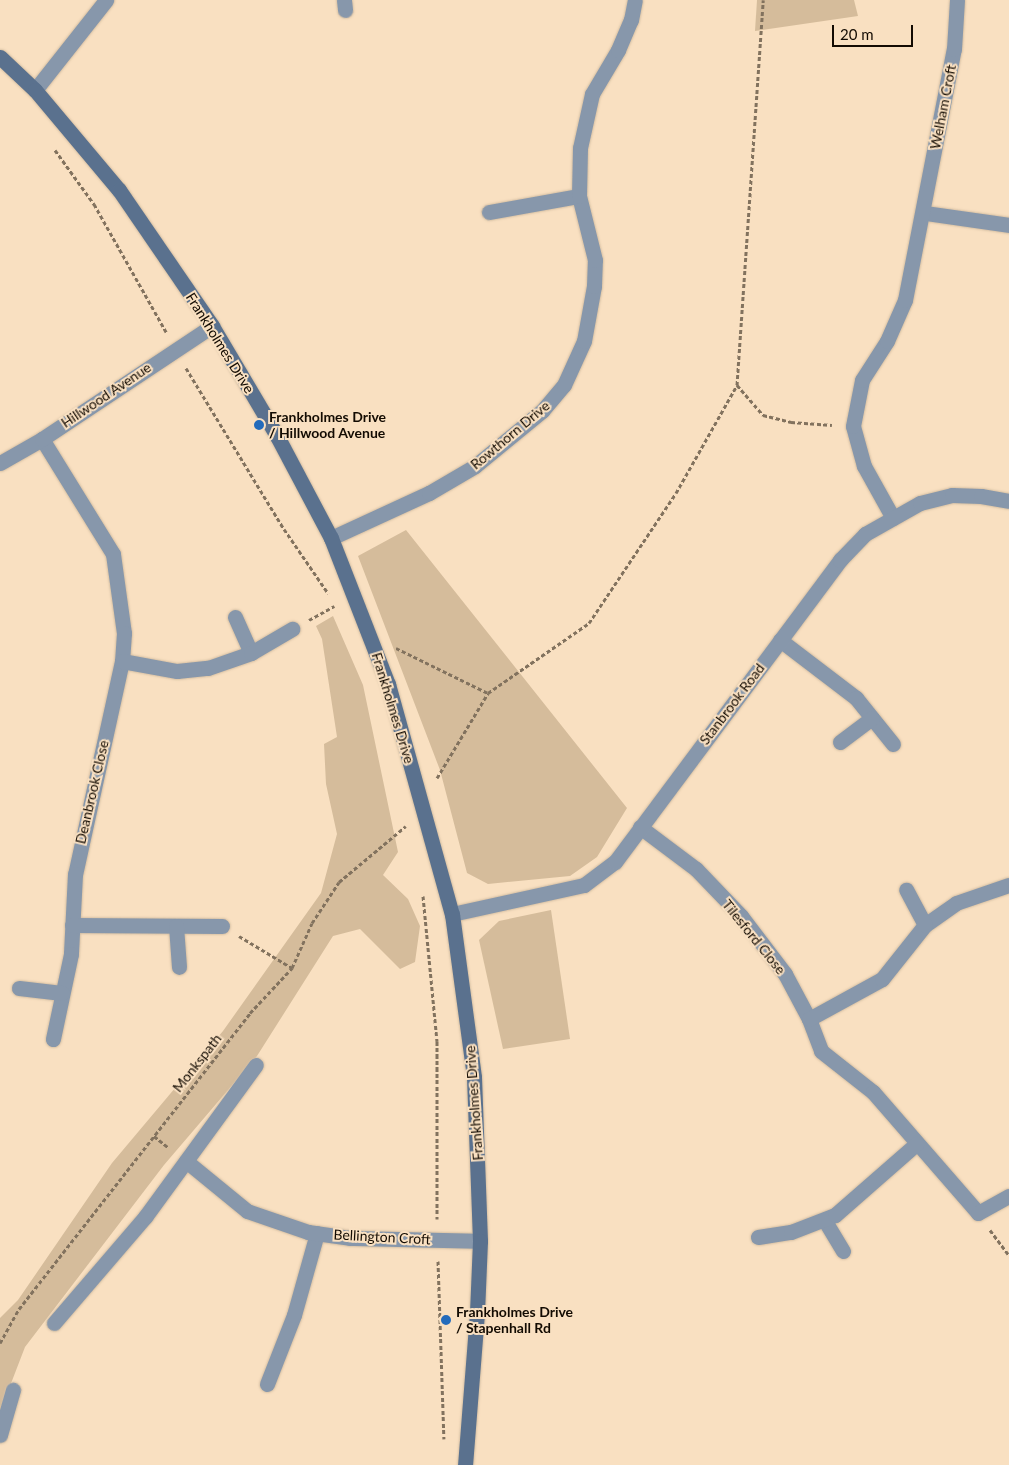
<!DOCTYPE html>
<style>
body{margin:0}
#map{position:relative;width:1009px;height:1465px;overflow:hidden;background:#f9e0c1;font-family:Lato,sans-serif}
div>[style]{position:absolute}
.green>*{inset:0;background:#d5bc9b}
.path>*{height:3px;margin-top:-1.5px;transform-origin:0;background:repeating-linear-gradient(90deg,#82725e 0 4px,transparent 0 6.5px)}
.roads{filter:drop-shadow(0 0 1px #d4bea2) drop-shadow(0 0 1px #d4bea2)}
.lane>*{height:15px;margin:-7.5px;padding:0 7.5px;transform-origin:7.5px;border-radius:7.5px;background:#8797ab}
.street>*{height:15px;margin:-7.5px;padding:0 7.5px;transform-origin:7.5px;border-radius:7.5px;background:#8797ab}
.secondary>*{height:15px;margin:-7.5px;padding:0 7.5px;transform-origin:7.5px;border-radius:7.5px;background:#5a718e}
.dots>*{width:14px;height:14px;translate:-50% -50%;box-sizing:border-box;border:2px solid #f9e0c1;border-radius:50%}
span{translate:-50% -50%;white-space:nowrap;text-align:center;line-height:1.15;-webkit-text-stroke:4px #f9e0c1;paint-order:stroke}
.street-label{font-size:14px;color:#130b02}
.poi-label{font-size:14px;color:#130b02;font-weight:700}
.left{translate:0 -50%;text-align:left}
.scale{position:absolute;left:832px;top:25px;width:81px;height:22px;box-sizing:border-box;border:2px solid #130b02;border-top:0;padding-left:6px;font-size:15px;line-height:18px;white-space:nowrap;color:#130b02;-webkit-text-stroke:4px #f9e0c1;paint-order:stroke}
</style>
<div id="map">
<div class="green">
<div style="clip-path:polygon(757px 0,854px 0,858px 16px,755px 31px)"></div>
<div style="clip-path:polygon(406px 530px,627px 808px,597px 857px,570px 876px,488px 884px,467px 873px,440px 770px,358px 556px)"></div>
<div style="clip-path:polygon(333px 616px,363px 685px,398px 852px,383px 875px,408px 899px,420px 926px,415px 962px,400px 969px,360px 929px,333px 936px,257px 1056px,164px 1165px,25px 1347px,0 1412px,0 1318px,18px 1300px,112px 1163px,223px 1031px,321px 893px,337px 834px,326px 784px,324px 744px,337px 737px,322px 639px,316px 626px)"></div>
<div style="clip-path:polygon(551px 910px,570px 1039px,503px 1049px,479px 940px,499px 921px)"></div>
</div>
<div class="path">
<div style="left:55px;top:150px;width:67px;rotate:54.2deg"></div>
<div style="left:94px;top:204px;width:147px;rotate:60.6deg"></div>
<div style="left:186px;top:368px;width:188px;rotate:58.7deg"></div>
<div style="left:284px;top:529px;width:78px;rotate:55.5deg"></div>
<div style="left:737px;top:385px;width:40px;rotate:49deg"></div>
<div style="left:763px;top:415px;width:29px;rotate:14deg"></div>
<div style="left:791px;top:422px;width:41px;rotate:4.2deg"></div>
<div style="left:309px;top:620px;width:29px;rotate:-29deg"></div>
<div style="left:396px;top:648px;width:102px;rotate:26.1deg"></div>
<div style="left:488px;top:693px;width:123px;rotate:-34.7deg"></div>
<div style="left:589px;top:623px;width:156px;rotate:-56.2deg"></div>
<div style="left:676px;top:493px;width:124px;rotate:-60.5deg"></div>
<div style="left:737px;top:385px;width:386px;rotate:-86.1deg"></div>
<div style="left:437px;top:778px;width:99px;rotate:-59deg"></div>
<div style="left:423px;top:896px;width:146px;rotate:84.5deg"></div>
<div style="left:437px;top:1041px;width:178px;rotate:90deg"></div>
<div style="left:239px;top:936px;width:62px;rotate:31.1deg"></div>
<div style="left:154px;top:1136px;width:19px;rotate:39deg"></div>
<div style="left:990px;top:1230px;width:31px;rotate:53deg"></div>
<div style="left:438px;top:1261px;width:178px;rotate:88.1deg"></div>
<div style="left:0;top:1343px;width:39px;rotate:-61deg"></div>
<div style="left:19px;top:1309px;width:375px;rotate:-52deg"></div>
<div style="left:250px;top:1013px;width:62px;rotate:-47deg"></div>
<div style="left:292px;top:968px;width:49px;rotate:-66deg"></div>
<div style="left:312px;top:923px;width:49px;rotate:-56.6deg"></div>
<div style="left:339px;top:882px;width:87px;rotate:-39.9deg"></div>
</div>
<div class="roads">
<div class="lane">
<div style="left:54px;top:1323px;width:140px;rotate:-49.4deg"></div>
<div style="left:267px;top:1384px;width:74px;rotate:-68.6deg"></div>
<div style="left:294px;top:1315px;width:85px;rotate:-74.3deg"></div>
<div style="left:0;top:1435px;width:47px;rotate:-73.9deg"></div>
</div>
<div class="street">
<div style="left:344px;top:0;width:10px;rotate:84deg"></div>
<div style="left:35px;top:90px;width:115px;rotate:-51.7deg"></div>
<div style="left:489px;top:212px;width:91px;rotate:-10.1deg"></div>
<div style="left:925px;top:213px;width:85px;rotate:8.1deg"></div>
<div style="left:42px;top:439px;width:135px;rotate:58.3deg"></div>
<div style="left:113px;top:554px;width:80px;rotate:82.1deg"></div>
<div style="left:124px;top:633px;width:28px;rotate:94deg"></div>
<div style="left:122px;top:661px;width:218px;rotate:102.4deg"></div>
<div style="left:75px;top:874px;width:80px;rotate:92.9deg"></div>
<div style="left:71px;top:954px;width:87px;rotate:102deg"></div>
<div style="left:0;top:463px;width:48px;rotate:-29.7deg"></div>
<div style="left:42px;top:439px;width:204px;rotate:-33.6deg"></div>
<div style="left:893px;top:518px;width:60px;rotate:-119.1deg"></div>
<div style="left:864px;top:466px;width:41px;rotate:-105.4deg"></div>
<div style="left:853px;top:426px;width:47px;rotate:-78.9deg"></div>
<div style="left:862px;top:380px;width:46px;rotate:-57.3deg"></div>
<div style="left:887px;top:341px;width:45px;rotate:-66.3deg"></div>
<div style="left:905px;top:300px;width:256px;rotate:-79deg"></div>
<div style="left:954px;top:49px;width:49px;rotate:-86.5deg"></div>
<div style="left:331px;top:538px;width:108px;rotate:-24.7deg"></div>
<div style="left:429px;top:493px;width:53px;rotate:-30.4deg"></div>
<div style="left:475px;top:466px;width:87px;rotate:-39.4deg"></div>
<div style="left:542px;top:411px;width:34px;rotate:-50deg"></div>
<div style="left:564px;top:385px;width:48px;rotate:-65.6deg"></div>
<div style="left:584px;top:341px;width:56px;rotate:-79.7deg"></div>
<div style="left:594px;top:286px;width:26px;rotate:-88deg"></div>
<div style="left:595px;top:260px;width:66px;rotate:-104deg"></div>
<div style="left:579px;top:196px;width:48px;rotate:-88.8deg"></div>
<div style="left:580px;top:148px;width:55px;rotate:-77.5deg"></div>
<div style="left:592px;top:94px;width:51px;rotate:-59.4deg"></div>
<div style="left:618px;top:50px;width:33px;rotate:-67deg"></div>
<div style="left:631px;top:20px;width:20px;rotate:-79deg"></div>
<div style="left:235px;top:617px;width:39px;rotate:66deg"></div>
<div style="left:780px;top:640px;width:96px;rotate:37.3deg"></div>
<div style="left:856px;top:698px;width:59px;rotate:51.2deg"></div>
<div style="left:122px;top:661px;width:56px;rotate:10.3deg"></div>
<div style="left:177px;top:671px;width:31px;rotate:-6deg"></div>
<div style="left:208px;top:668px;width:46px;rotate:-19.2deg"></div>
<div style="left:251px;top:653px;width:48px;rotate:-30.3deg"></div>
<div style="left:840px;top:742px;width:40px;rotate:-37deg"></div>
<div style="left:640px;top:827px;width:70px;rotate:36.9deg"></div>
<div style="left:696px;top:869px;width:65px;rotate:46.2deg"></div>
<div style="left:741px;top:916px;width:73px;rotate:52.8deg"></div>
<div style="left:785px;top:974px;width:51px;rotate:61.9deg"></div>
<div style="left:809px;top:1019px;width:34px;rotate:69deg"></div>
<div style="left:821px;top:1051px;width:66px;rotate:38.3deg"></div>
<div style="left:873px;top:1092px;width:160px;rotate:49deg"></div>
<div style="left:978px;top:1213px;width:35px;rotate:-29deg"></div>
<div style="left:452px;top:914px;width:135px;rotate:-12.4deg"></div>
<div style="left:584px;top:885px;width:39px;rotate:-37deg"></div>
<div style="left:615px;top:862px;width:377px;rotate:-53.3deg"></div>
<div style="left:840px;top:560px;width:36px;rotate:-46deg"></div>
<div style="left:865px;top:534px;width:63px;rotate:-29.4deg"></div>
<div style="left:920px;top:503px;width:33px;rotate:-14deg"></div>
<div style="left:952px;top:495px;width:29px;rotate:2deg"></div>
<div style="left:981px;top:496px;width:28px;rotate:10deg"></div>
<div style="left:72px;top:925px;width:150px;rotate:0.4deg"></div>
<div style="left:925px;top:925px;width:38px;rotate:-35deg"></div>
<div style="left:956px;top:903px;width:56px;rotate:-18.8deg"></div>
<div style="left:176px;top:926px;width:41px;rotate:85.8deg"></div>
<div style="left:19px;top:988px;width:43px;rotate:6.6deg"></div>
<div style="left:809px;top:1019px;width:83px;rotate:-28.7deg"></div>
<div style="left:882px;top:979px;width:69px;rotate:-51.5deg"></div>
<div style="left:925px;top:925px;width:40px;rotate:-118deg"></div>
<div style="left:186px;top:1161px;width:79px;rotate:39.3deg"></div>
<div style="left:247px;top:1211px;width:65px;rotate:19deg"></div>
<div style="left:308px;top:1232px;width:42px;rotate:8.1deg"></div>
<div style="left:350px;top:1238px;width:130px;rotate:1.3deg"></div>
<div style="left:145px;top:1217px;width:188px;rotate:-53.9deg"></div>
<div style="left:825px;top:1221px;width:35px;rotate:59deg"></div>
<div style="left:758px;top:1237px;width:33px;rotate:-9deg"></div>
<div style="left:791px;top:1232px;width:47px;rotate:-21.1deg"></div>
<div style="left:835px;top:1215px;width:108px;rotate:-41.2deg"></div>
</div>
<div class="secondary">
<div style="left:0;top:57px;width:48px;rotate:43.3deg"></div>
<div style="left:35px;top:90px;width:131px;rotate:50deg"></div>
<div style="left:119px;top:190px;width:165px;rotate:55.6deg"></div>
<div style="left:212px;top:326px;width:128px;rotate:59.4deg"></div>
<div style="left:277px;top:436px;width:115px;rotate:62.1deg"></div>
<div style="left:331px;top:538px;width:157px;rotate:68.7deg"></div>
<div style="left:388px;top:684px;width:239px;rotate:74.5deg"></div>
<div style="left:452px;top:914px;width:164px;rotate:82.3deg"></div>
<div style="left:474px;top:1077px;width:164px;rotate:87.9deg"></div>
<div style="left:480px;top:1241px;width:72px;rotate:92.4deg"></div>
<div style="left:477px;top:1313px;width:152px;rotate:94.5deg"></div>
</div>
</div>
<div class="dots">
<div style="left:259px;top:425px;background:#236bbb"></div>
<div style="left:446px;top:1320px;background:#236bbb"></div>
</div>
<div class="street-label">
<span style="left:943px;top:107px;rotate:-79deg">Welham Croft</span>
<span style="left:220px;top:343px;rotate:58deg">Frankholmes Drive</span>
<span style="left:106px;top:395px;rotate:-34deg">Hillwood Avenue</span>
<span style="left:510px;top:435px;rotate:-40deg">Rowthorn Drive</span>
<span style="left:732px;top:704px;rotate:-53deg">Stanbrook Road</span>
<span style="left:393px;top:708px;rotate:73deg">Frankholmes Drive</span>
<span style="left:92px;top:792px;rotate:-77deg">Deanbrook Close</span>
<span style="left:754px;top:937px;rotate:51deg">Tilesford Close</span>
<span style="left:197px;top:1063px;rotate:-52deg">Monkspath</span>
<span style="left:474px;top:1103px;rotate:-94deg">Frankholmes Drive</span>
<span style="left:382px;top:1237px;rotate:3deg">Bellington Croft</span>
</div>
<div class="poi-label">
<span class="left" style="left:269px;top:425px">Frankholmes Drive<br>/ Hillwood Avenue</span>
<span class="left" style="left:456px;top:1320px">Frankholmes Drive<br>/ Stapenhall Rd</span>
</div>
<div class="scale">20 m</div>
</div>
